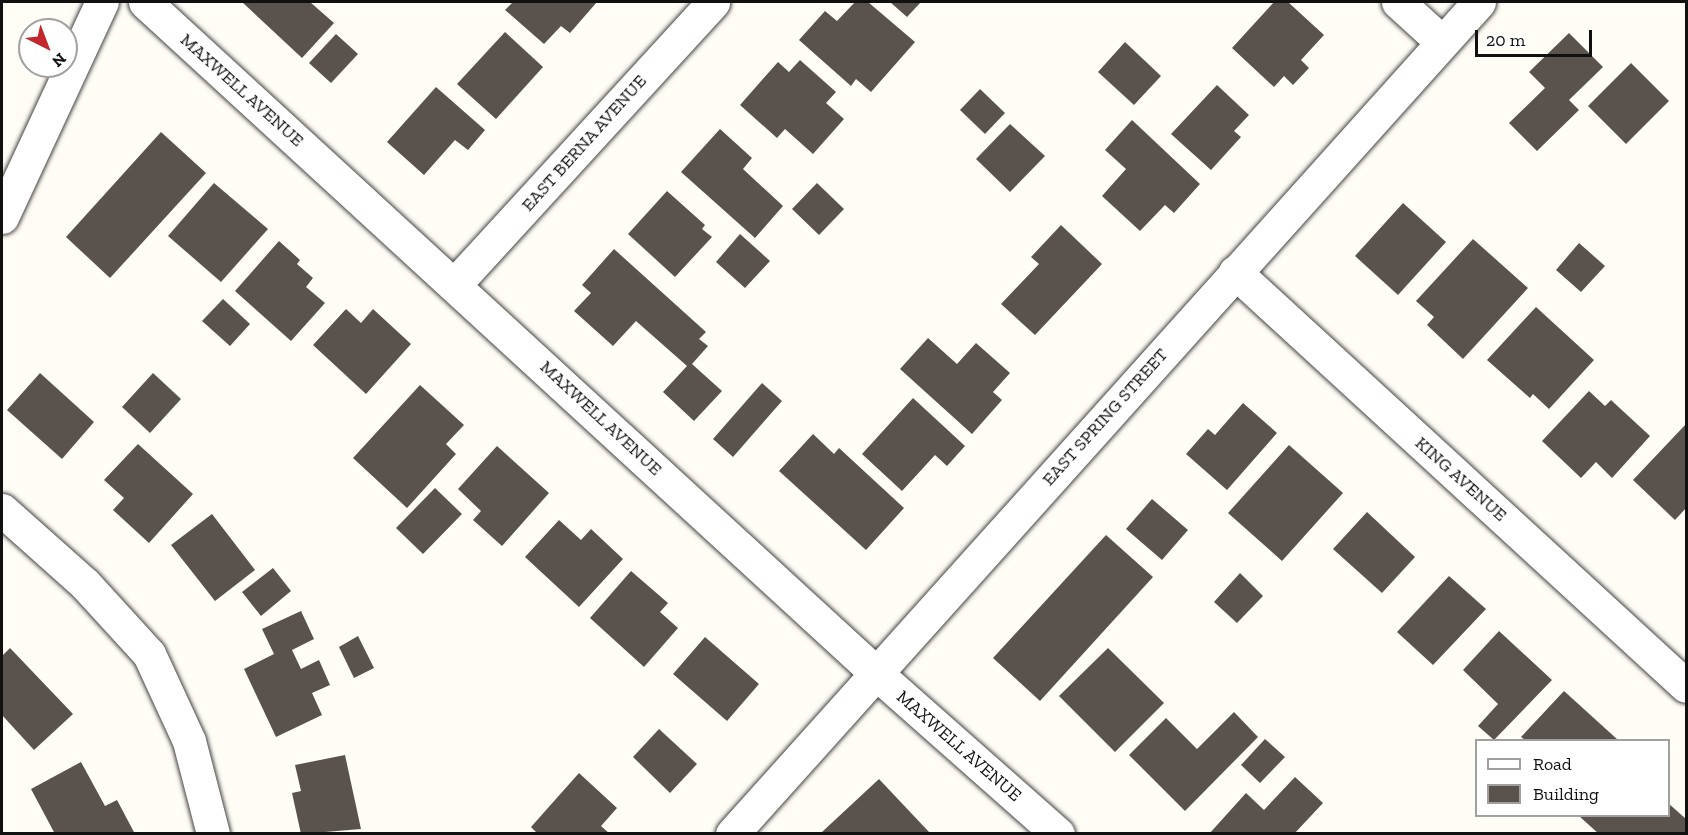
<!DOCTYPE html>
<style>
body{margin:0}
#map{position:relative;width:1688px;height:835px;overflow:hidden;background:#fffdf5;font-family:"Zilla Slab",serif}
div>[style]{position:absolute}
.building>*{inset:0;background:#5a524d}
.roads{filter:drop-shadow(0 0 2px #444) drop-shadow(0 0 2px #444)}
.minor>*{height:33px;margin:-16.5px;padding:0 16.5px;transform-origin:16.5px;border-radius:16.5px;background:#fff}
.tertiary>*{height:33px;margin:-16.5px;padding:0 16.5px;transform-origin:16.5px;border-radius:16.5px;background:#fff}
span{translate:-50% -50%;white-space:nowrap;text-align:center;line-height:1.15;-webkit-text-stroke:6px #fff;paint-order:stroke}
.street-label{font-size:18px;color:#111}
.frame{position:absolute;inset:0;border:3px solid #111;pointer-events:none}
.legend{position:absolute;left:1475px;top:739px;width:195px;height:78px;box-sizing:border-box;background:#fff;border:2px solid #a0a0a0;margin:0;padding:8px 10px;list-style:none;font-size:18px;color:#111}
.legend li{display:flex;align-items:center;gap:12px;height:30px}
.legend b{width:30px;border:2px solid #a0a0a0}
.north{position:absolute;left:18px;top:18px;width:60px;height:60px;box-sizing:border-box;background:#fff;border:2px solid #a0a0a0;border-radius:50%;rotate:138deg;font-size:16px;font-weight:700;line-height:24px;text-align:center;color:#111}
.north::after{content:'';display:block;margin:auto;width:21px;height:27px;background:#c4262e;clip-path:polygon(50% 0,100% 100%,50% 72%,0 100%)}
.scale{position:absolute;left:1475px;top:30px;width:117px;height:27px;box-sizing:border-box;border:3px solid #111;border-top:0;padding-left:8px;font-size:18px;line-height:21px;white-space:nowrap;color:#111;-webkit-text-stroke:4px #fff;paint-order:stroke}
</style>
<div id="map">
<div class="building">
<div style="clip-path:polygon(242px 2px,310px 2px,334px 23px,302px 58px)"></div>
<div style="clip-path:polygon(513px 2px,597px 2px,570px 33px,561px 26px,544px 44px,505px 10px)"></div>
<div style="clip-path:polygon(855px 2px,868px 2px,915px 42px,871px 92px,856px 79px,851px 86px,799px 40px,825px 11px,837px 21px)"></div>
<div style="clip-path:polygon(890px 2px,921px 2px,907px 17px)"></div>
<div style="clip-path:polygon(1274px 2px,1288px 2px,1324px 35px,1301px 60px,1309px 68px,1293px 85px,1284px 76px,1274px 87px,1232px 48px)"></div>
<div style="clip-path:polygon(505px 32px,543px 67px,496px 119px,457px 84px)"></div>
<div style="clip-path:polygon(1569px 33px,1603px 67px,1569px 100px,1579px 110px,1537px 151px,1509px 123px,1545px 88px,1529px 72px)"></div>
<div style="clip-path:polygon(336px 34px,358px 54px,331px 83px,309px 63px)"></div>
<div style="clip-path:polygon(1125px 42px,1161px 76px,1134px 105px,1098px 72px)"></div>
<div style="clip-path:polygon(800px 60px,836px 92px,826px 103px,844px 119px,813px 154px,785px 129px,777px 138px,740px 105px,778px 62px,789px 72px)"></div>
<div style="clip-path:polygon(1631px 63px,1669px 101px,1626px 144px,1588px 106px)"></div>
<div style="clip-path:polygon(1217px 85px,1249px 115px,1234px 131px,1241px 137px,1211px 170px,1171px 134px)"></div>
<div style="clip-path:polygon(436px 87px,485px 130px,468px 150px,455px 140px,424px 175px,387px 142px)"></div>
<div style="clip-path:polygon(980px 89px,1005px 113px,985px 134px,960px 110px)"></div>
<div style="clip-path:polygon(1132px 120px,1200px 184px,1174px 213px,1165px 205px,1140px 231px,1102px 196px,1126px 169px,1105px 150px)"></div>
<div style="clip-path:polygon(1010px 124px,1045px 156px,1010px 192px,976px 159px)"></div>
<div style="clip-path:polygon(720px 129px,752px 158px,743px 169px,783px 206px,755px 238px,681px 172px)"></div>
<div style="clip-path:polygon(161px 132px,206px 173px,110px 278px,66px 237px)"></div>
<div style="clip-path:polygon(214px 183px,268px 229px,221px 282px,168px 236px)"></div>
<div style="clip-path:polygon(817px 183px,844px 209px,819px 235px,792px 209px)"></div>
<div style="clip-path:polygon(667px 191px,705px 225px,702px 229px,712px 237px,675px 277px,628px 234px)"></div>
<div style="clip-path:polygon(1403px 203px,1446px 242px,1398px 295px,1355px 256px)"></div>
<div style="clip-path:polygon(1061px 225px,1102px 264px,1035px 335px,1001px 304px,1039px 264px,1031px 257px)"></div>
<div style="clip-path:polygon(740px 234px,770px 261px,745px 288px,716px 262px)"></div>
<div style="clip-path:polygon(1473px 239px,1528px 288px,1463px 359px,1427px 325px,1434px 317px,1416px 301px)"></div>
<div style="clip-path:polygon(279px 241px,300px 260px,297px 264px,313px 278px,306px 287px,325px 303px,291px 341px,235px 291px)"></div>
<div style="clip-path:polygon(1579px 243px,1605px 266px,1581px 292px,1556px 270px)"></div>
<div style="clip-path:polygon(614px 249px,706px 332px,699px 339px,708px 346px,692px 364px,722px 391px,694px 421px,663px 392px,687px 366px,636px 321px,613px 346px,574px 311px,591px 293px,582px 285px)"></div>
<div style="clip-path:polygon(223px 299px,250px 324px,230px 346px,202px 321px)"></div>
<div style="clip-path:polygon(1536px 307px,1594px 360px,1549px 409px,1533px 394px,1530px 398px,1487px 360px)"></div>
<div style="clip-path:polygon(346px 309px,361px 323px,373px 309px,411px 344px,366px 394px,313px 345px)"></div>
<div style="clip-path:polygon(928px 338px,957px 364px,976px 343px,1010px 373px,993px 392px,1002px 400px,972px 434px,900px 369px)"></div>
<div style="clip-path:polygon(40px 373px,94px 422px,62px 459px,7px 410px)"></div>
<div style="clip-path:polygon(153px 373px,181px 399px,150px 433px,122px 407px)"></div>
<div style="clip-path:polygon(762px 383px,782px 401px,733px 457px,713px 439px)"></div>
<div style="clip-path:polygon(420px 385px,464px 425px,446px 444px,456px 454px,407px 508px,353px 458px)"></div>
<div style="clip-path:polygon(1589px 391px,1605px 406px,1611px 400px,1650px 436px,1612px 478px,1596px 462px,1581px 478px,1542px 441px)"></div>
<div style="clip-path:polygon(913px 398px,965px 446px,947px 466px,935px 455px,902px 491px,862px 454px)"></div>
<div style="clip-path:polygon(1243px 403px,1277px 433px,1227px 490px,1186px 454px,1208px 429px,1215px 435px)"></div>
<div style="clip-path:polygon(1686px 424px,1686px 508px,1675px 520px,1633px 480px)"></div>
<div style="clip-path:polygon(813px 434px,834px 454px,839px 448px,904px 508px,866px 550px,779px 471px)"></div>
<div style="clip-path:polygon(138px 444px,193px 494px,149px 543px,113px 510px,124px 498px,104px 480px)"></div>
<div style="clip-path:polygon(1289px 445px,1343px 493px,1282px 561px,1228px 513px)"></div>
<div style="clip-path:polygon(497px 446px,549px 493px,502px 546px,473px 520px,481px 511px,458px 489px)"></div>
<div style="clip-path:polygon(435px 488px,462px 514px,423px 554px,396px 528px)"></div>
<div style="clip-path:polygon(1152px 499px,1188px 530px,1162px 560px,1126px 529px)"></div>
<div style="clip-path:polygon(1367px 512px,1415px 557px,1382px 593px,1333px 549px)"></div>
<div style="clip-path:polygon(212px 514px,255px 570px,215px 601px,171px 545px)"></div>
<div style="clip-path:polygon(559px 520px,581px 540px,591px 529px,623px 559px,579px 607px,525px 557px)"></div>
<div style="clip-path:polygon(1106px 535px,1153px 577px,1040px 701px,993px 658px)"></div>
<div style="clip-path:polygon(273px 568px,291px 591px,261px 616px,242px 592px)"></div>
<div style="clip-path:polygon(631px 571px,668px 603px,660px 612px,678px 628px,644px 667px,590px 618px)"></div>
<div style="clip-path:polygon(1240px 573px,1263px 596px,1237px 623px,1214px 602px)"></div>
<div style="clip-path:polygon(1449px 576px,1486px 609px,1433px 665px,1397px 632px)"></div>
<div style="clip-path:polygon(301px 611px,314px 639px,292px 650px,301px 669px,319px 660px,330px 685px,312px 693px,322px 715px,276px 737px,244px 669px,274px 654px,262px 629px)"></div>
<div style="clip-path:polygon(1499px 631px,1552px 680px,1494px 740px,1478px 726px,1498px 704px,1463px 670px)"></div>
<div style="clip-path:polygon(358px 636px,374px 668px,354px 678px,339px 647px)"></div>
<div style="clip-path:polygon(705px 637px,759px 684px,727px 721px,673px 674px)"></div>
<div style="clip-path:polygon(10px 648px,73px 714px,34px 750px,2px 715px,2px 656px)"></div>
<div style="clip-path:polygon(1108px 648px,1164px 703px,1115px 752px,1059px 696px)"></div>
<div style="clip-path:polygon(1564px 691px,1618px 740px,1525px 740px,1521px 737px)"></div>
<div style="clip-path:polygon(1234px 712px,1258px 737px,1185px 811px,1129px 755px,1166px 718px,1197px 749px)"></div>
<div style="clip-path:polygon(659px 729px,697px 764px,670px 793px,633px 757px)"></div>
<div style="clip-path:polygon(1265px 739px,1285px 757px,1260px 783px,1241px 765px)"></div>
<div style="clip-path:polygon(345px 755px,361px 829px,301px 834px,292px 793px,301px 791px,295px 765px)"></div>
<div style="clip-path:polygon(81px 762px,105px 806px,117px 800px,135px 834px,55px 834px,31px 789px)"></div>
<div style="clip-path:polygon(579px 773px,617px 808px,601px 826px,610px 834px,538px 834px,531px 827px)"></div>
<div style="clip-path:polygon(1295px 777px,1323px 803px,1294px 834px,1209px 834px,1246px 793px,1264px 810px)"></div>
<div style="clip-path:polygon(879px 779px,929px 832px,824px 834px,822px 832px)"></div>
<div style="clip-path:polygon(1668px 803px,1686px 819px,1686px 834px,1599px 834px,1579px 816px,1668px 816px)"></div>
</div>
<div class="roads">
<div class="minor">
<div style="left:145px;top:2px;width:992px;rotate:42.55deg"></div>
<div style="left:876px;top:673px;width:243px;rotate:41.5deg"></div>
<div style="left:1398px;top:2px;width:59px;rotate:42.3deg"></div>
<div style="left:1235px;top:272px;width:612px;rotate:42.55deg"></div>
<div style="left:455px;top:284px;width:382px;rotate:-47.5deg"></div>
<div style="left:2px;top:510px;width:111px;rotate:41.7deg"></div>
<div style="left:85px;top:584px;width:95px;rotate:47.6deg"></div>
<div style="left:149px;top:654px;width:96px;rotate:65.3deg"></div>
<div style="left:189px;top:741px;width:96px;rotate:75.5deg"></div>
<div style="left:732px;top:834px;width:1118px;rotate:-48.08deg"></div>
</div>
<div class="tertiary">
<div style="left:2px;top:217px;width:237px;rotate:-65.1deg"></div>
</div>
</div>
<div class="street-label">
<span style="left:242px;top:90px;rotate:42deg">MAXWELL AVENUE</span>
<span style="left:584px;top:143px;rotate:-48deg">EAST BERNA AVENUE</span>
<span style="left:1105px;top:417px;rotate:-48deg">EAST SPRING STREET</span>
<span style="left:601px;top:418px;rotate:43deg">MAXWELL AVENUE</span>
<span style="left:1461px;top:479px;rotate:42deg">KING AVENUE</span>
<span style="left:959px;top:746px;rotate:41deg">MAXWELL AVENUE</span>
</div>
<div class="frame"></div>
<ul class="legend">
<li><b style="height:8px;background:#fff"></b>Road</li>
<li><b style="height:16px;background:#5a524d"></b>Building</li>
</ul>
<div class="north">N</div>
<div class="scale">20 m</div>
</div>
